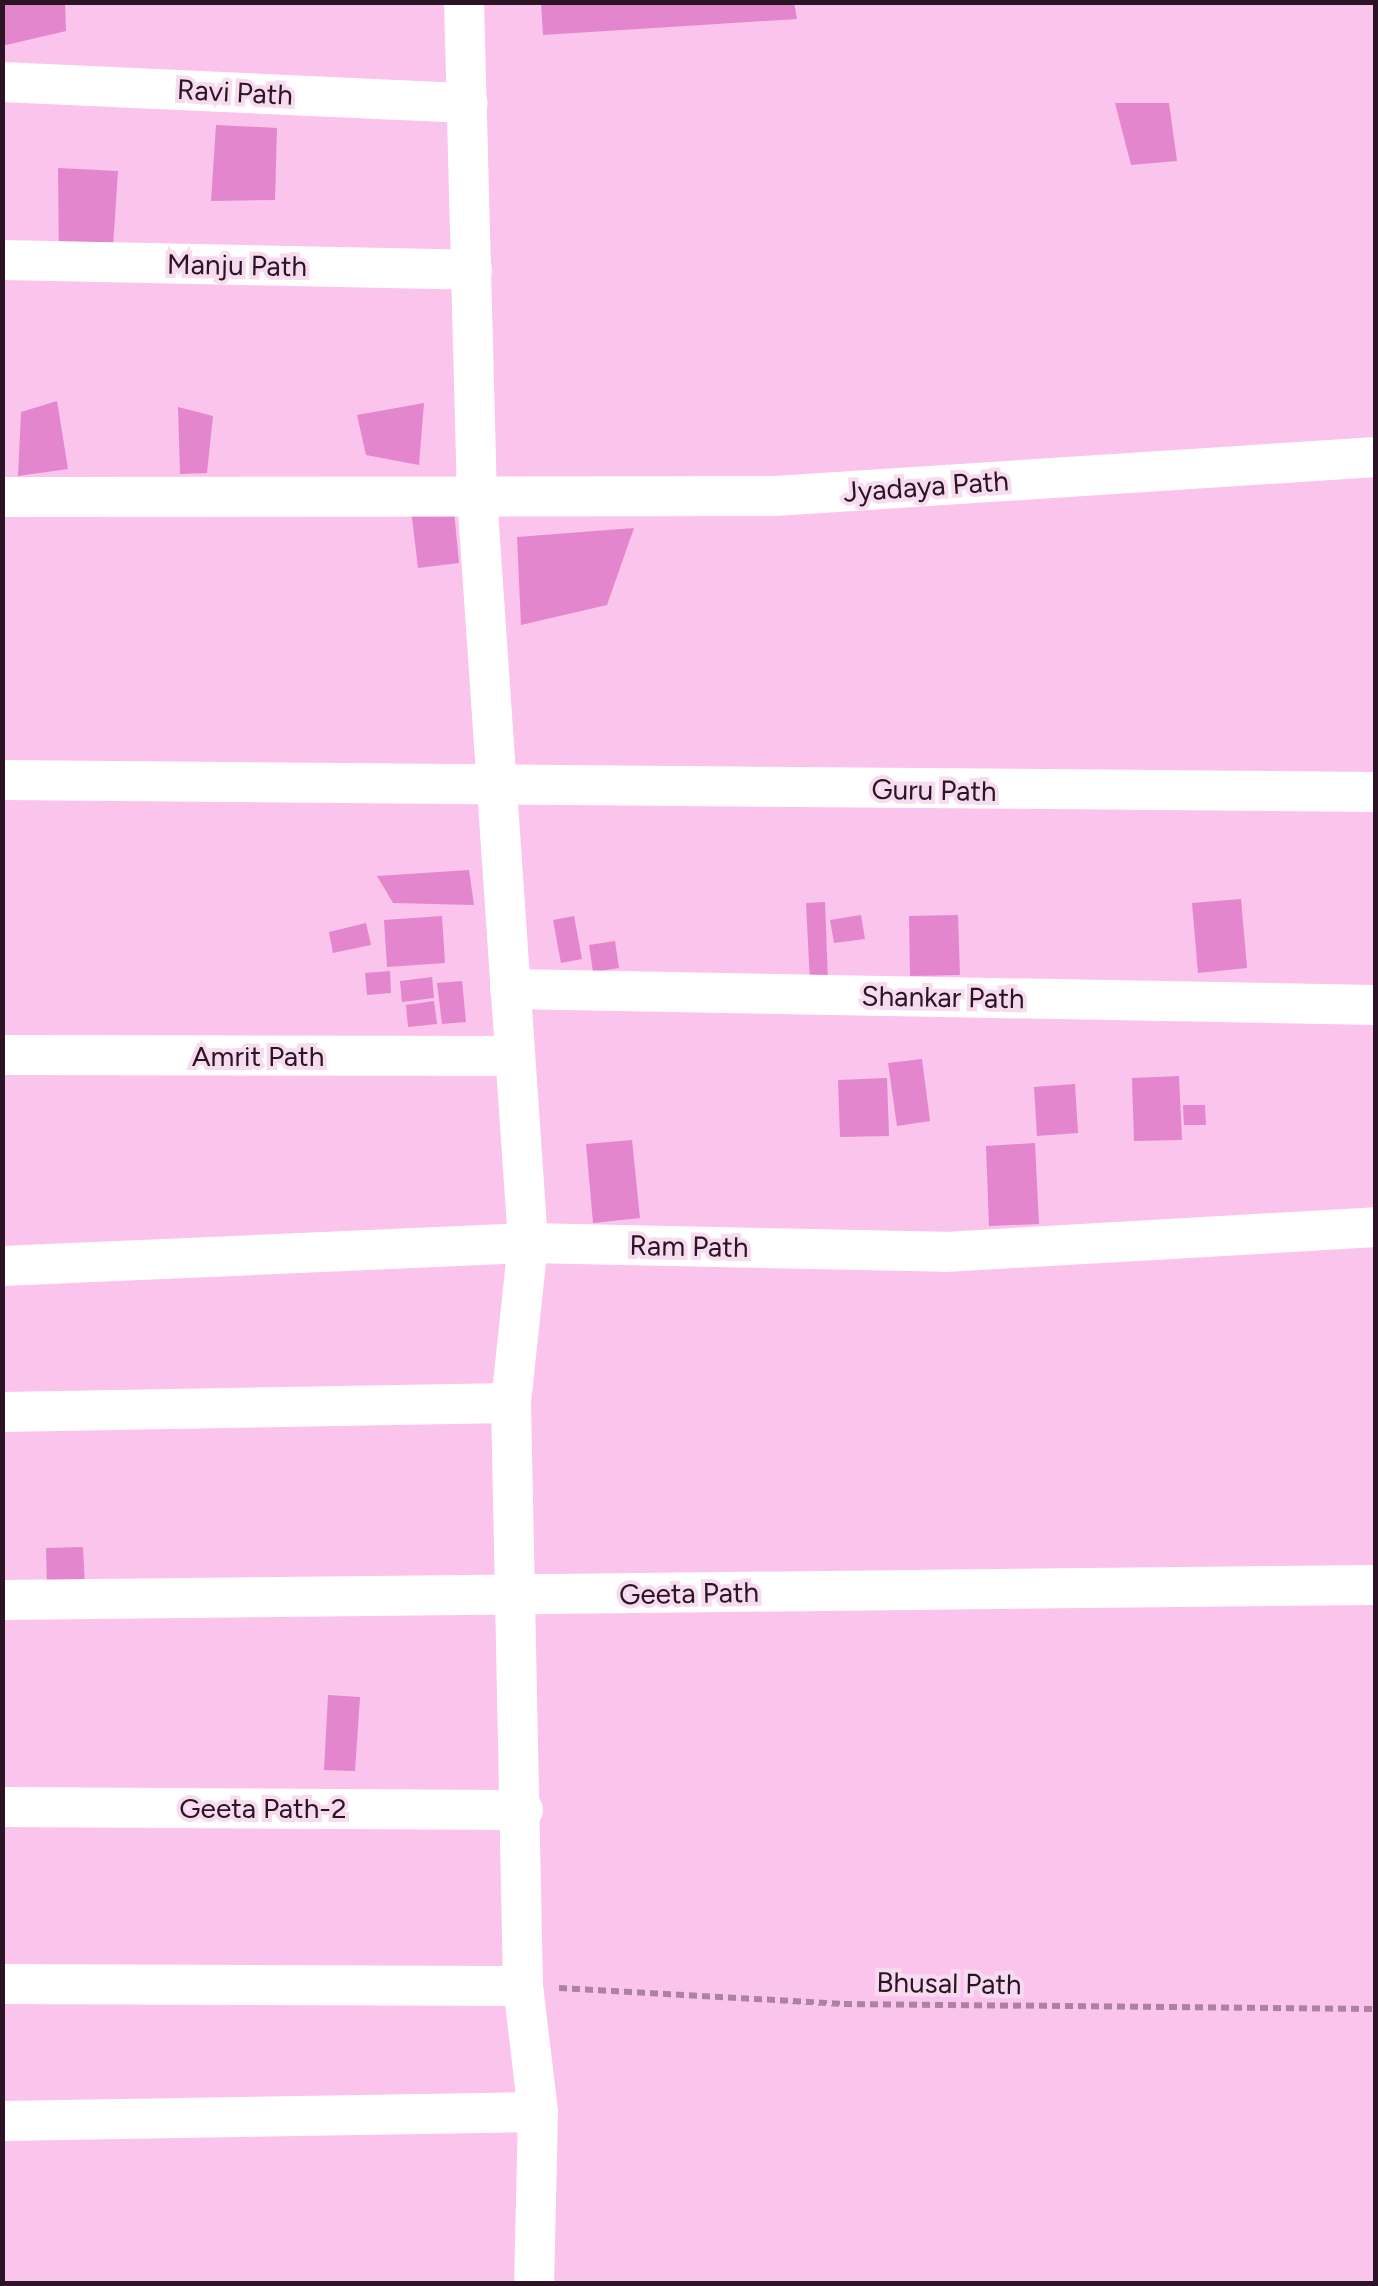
<!DOCTYPE html>
<style>
body{margin:0}
#map{position:relative;width:1378px;height:2286px;overflow:hidden;background:#fac4ec;font-family:Figtree,sans-serif}
div>[style]{position:absolute}
.building>*{inset:0;background:#e386ce}
.path>*{height:6px;margin-top:-3px;transform-origin:0;background:repeating-linear-gradient(90deg,#ac81a1 0 8px,transparent 0 13px)}
.minor>*{height:40px;margin:-20px;padding:0 20px;transform-origin:20px;border-radius:20px;background:#fff}
span{translate:-50% -50%;white-space:nowrap;text-align:center;line-height:1.15;-webkit-text-stroke:8px #f7dbef;paint-order:stroke}
.street-label{font-size:28px;color:#2c1326}
.frame{position:absolute;inset:0;border:5px solid #2c1326;pointer-events:none}
</style>
<div id="map">
<div class="building">
<div style="clip-path:polygon(2px 2px,65px 2px,66px 31px,2px 46px)"></div>
<div style="clip-path:polygon(541px 2px,794px 2px,797px 19px,543px 35px)"></div>
<div style="clip-path:polygon(1115px 103px,1169px 103px,1177px 161px,1131px 165px)"></div>
<div style="clip-path:polygon(216px 125px,277px 128px,275px 200px,211px 201px)"></div>
<div style="clip-path:polygon(58px 168px,118px 171px,112px 262px,59px 261px)"></div>
<div style="clip-path:polygon(57px 401px,68px 469px,18px 476px,21px 412px)"></div>
<div style="clip-path:polygon(424px 403px,419px 465px,366px 455px,357px 415px)"></div>
<div style="clip-path:polygon(178px 407px,213px 416px,207px 473px,180px 474px)"></div>
<div style="clip-path:polygon(453px 500px,459px 563px,418px 568px,410px 501px)"></div>
<div style="clip-path:polygon(634px 528px,607px 605px,521px 625px,517px 537px)"></div>
<div style="clip-path:polygon(469px 870px,474px 905px,393px 903px,377px 876px)"></div>
<div style="clip-path:polygon(1241px 899px,1247px 968px,1198px 973px,1192px 903px)"></div>
<div style="clip-path:polygon(825px 902px,828px 982px,810px 983px,806px 903px)"></div>
<div style="clip-path:polygon(861px 915px,865px 939px,834px 943px,830px 920px)"></div>
<div style="clip-path:polygon(958px 915px,960px 975px,910px 976px,909px 916px)"></div>
<div style="clip-path:polygon(442px 916px,445px 963px,387px 967px,384px 920px)"></div>
<div style="clip-path:polygon(574px 916px,582px 959px,561px 963px,553px 920px)"></div>
<div style="clip-path:polygon(366px 923px,371px 945px,333px 953px,329px 932px)"></div>
<div style="clip-path:polygon(615px 941px,619px 968px,593px 972px,589px 945px)"></div>
<div style="clip-path:polygon(390px 971px,391px 993px,367px 995px,365px 973px)"></div>
<div style="clip-path:polygon(432px 977px,434px 998px,402px 1002px,400px 981px)"></div>
<div style="clip-path:polygon(462px 981px,466px 1022px,442px 1024px,437px 983px)"></div>
<div style="clip-path:polygon(434px 1001px,437px 1024px,408px 1027px,406px 1005px)"></div>
<div style="clip-path:polygon(922px 1059px,930px 1121px,897px 1126px,888px 1063px)"></div>
<div style="clip-path:polygon(1179px 1076px,1182px 1140px,1134px 1141px,1132px 1078px)"></div>
<div style="clip-path:polygon(887px 1078px,889px 1136px,840px 1137px,838px 1080px)"></div>
<div style="clip-path:polygon(1075px 1084px,1078px 1133px,1037px 1136px,1034px 1087px)"></div>
<div style="clip-path:polygon(1183px 1105px,1205px 1105px,1206px 1125px,1184px 1125px)"></div>
<div style="clip-path:polygon(632px 1140px,640px 1218px,593px 1223px,586px 1144px)"></div>
<div style="clip-path:polygon(1035px 1143px,1039px 1224px,989px 1226px,986px 1146px)"></div>
<div style="clip-path:polygon(83px 1547px,85px 1588px,47px 1589px,46px 1548px)"></div>
<div style="clip-path:polygon(328px 1695px,360px 1697px,355px 1771px,324px 1770px)"></div>
</div>
<div class="path">
<div style="left:559px;top:1988px;width:285px;rotate:3.2deg"></div>
<div style="left:844px;top:2004px;width:532px;rotate:0.54deg"></div>
</div>
<div class="minor">
<div style="left:464px;top:2px;width:494px;rotate:88.5deg"></div>
<div style="left:477px;top:496px;width:749px;rotate:86.09deg"></div>
<div style="left:528px;top:1243px;width:161px;rotate:96.1deg"></div>
<div style="left:511px;top:1403px;width:583px;rotate:88.82deg"></div>
<div style="left:523px;top:1986px;width:127px;rotate:83.2deg"></div>
<div style="left:538px;top:2112px;width:172px;rotate:91.3deg"></div>
<div style="left:2px;top:82px;width:466px;rotate:2.6deg"></div>
<div style="left:2px;top:260px;width:470px;rotate:1.2deg"></div>
<div style="left:2px;top:497px;width:773px;rotate:-0.07deg"></div>
<div style="left:775px;top:496px;width:602px;rotate:-3.71deg"></div>
<div style="left:2px;top:780px;width:1374px;rotate:0.5deg"></div>
<div style="left:510px;top:989px;width:866px;rotate:1.06deg"></div>
<div style="left:2px;top:1055px;width:513px;rotate:0.11deg"></div>
<div style="left:2px;top:1266px;width:527px;rotate:-2.5deg"></div>
<div style="left:528px;top:1243px;width:417px;rotate:1.2deg"></div>
<div style="left:945px;top:1252px;width:432px;rotate:-3.3deg"></div>
<div style="left:2px;top:1412px;width:509px;rotate:-1.01deg"></div>
<div style="left:2px;top:1600px;width:1374px;rotate:-0.63deg"></div>
<div style="left:2px;top:1807px;width:521px;rotate:0.33deg"></div>
<div style="left:2px;top:1984px;width:521px;rotate:0.22deg"></div>
<div style="left:2px;top:2121px;width:536px;rotate:-0.96deg"></div>
</div>
<div class="street-label">
<span style="left:235px;top:92px;rotate:3deg">Ravi Path</span>
<span style="left:237px;top:265px;rotate:1deg">Manju Path</span>
<span style="left:926px;top:486px;rotate:-4deg">Jyadaya Path</span>
<span style="left:934px;top:790px;rotate:1deg">Guru Path</span>
<span style="left:943px;top:997px;rotate:1deg">Shankar Path</span>
<span style="left:258px;top:1056px">Amrit Path</span>
<span style="left:689px;top:1246px;rotate:1deg">Ram Path</span>
<span style="left:689px;top:1593px;rotate:-1deg">Geeta Path</span>
<span style="left:263px;top:1808px">Geeta Path-2</span>
<span style="left:949px;top:1983px;rotate:1deg">Bhusal Path</span>
</div>
<div class="frame"></div>
</div>
